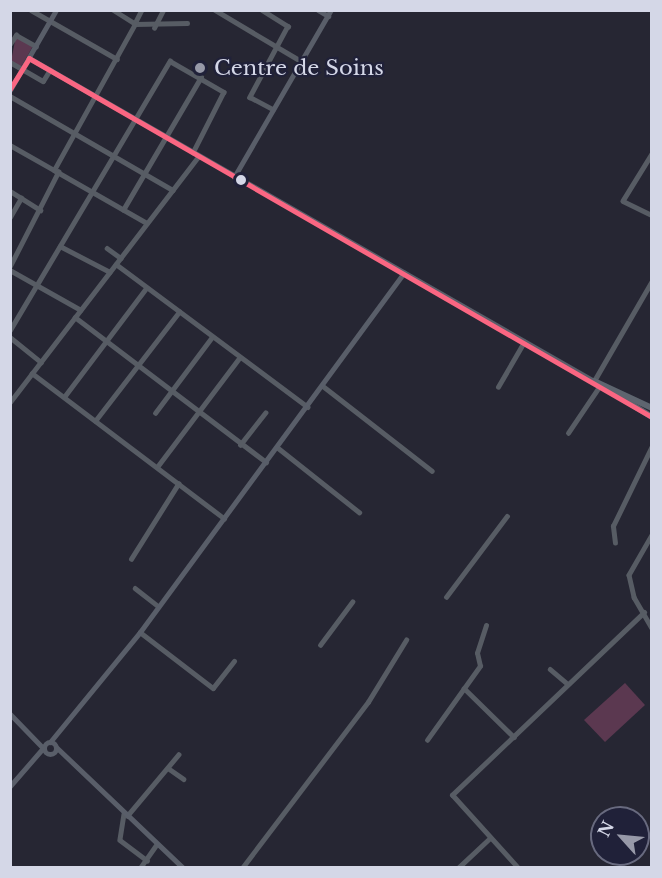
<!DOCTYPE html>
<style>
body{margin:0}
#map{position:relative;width:662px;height:878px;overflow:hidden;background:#262633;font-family:"Libre Baskerville",serif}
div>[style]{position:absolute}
.green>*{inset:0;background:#5b3850}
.minor>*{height:4.5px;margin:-2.25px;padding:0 2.25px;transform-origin:2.25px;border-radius:2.25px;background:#575c64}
.major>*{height:5px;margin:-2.5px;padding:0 2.5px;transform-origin:2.5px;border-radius:2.5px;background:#595e69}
.major>.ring{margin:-2.5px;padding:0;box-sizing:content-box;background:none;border:5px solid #595e69;border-radius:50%}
.highway>*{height:6px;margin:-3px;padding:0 3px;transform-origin:3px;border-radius:3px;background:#5e656f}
.bus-1>*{height:4.5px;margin:-2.25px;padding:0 2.25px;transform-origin:2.25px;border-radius:2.25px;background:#fa6682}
.dots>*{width:16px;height:16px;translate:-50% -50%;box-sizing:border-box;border:3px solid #202139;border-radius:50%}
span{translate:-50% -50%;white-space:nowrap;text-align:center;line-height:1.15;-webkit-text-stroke:4.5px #202139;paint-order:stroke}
.poi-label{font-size:21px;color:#d4d7e7}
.left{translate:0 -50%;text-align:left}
.frame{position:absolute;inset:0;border:12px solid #d4d7e7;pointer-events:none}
.north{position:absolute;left:590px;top:806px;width:60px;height:60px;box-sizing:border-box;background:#202139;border:2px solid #686a7f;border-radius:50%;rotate:297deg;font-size:16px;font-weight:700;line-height:24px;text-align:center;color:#d4d7e7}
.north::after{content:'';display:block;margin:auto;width:21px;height:27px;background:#9799a8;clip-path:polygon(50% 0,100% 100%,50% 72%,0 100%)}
</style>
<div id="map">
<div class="green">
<div style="clip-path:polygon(16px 36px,33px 46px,21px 67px,11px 61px)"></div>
<div style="clip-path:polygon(625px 683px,645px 705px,605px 742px,584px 720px)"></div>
</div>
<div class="minor">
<div style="left:31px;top:10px;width:99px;rotate:29.7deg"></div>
<div style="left:142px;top:10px;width:16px;rotate:117deg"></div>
<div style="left:135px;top:24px;width:52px;rotate:-1.1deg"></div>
<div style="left:215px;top:10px;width:100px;rotate:30.7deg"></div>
<div style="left:262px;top:10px;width:31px;rotate:32deg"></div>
<div style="left:288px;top:26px;width:81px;rotate:118.2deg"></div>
<div style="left:250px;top:97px;width:26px;rotate:28deg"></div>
<div style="left:154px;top:28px;width:20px;rotate:-63deg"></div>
<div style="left:10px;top:44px;width:11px;rotate:-56deg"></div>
<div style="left:16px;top:35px;width:23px;rotate:29deg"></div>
<div style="left:10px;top:62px;width:38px;rotate:30deg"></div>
<div style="left:43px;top:81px;width:13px;rotate:-58deg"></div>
<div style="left:10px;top:96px;width:188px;rotate:30deg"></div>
<div style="left:10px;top:145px;width:51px;rotate:29.6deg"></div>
<div style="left:54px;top:170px;width:167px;rotate:-61deg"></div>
<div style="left:135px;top:24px;width:26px;rotate:-148deg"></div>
<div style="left:652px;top:154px;width:55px;rotate:121.7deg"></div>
<div style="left:623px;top:201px;width:32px;rotate:26deg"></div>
<div style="left:54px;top:170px;width:107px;rotate:29.7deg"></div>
<div style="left:10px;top:191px;width:36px;rotate:32deg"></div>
<div style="left:123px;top:210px;width:154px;rotate:-59.6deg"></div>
<div style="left:10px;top:217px;width:22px;rotate:-60deg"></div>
<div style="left:60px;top:246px;width:56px;rotate:27.5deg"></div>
<div style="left:107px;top:248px;width:17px;rotate:36deg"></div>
<div style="left:116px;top:264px;width:239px;rotate:36.7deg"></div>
<div style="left:10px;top:266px;width:106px;rotate:-62.9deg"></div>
<div style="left:10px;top:270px;width:81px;rotate:29.4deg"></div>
<div style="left:75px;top:317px;width:240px;rotate:37.2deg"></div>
<div style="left:10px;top:330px;width:313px;rotate:-59.3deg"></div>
<div style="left:170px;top:61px;width:62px;rotate:29.9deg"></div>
<div style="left:224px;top:92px;width:68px;rotate:116.9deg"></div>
<div style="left:10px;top:337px;width:40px;rotate:39deg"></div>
<div style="left:32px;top:373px;width:241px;rotate:37.1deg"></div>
<div style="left:594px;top:381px;width:116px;rotate:-59.9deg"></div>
<div style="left:323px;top:386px;width:138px;rotate:37.9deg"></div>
<div style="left:498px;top:387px;width:52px;rotate:-60deg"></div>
<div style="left:64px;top:397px;width:136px;rotate:-53deg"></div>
<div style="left:10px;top:402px;width:310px;rotate:-52.5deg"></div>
<div style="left:155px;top:413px;width:95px;rotate:-53.1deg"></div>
<div style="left:95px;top:421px;width:138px;rotate:-52.4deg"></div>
<div style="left:568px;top:433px;width:55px;rotate:-56deg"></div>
<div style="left:240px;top:445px;width:41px;rotate:-52deg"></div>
<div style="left:277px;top:447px;width:105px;rotate:38.4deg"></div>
<div style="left:157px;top:467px;width:136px;rotate:-53deg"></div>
<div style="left:652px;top:535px;width:46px;rotate:119.9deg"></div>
<div style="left:629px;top:575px;width:23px;rotate:77deg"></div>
<div style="left:634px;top:597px;width:36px;rotate:60deg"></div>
<div style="left:615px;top:543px;width:17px;rotate:-97deg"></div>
<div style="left:613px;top:526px;width:89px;rotate:-64deg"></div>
<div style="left:131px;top:559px;width:89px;rotate:-57.9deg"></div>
<div style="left:135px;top:588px;width:29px;rotate:38deg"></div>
<div style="left:446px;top:597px;width:101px;rotate:-53deg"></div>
<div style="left:140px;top:632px;width:92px;rotate:37.5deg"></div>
<div style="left:213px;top:688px;width:34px;rotate:-52deg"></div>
<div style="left:320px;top:645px;width:54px;rotate:-53.3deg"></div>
<div style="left:550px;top:669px;width:23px;rotate:40deg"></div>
<div style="left:464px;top:688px;width:70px;rotate:44.4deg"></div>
<div style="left:427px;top:740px;width:91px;rotate:-54.4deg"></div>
<div style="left:480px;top:666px;width:13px;rotate:-103deg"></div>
<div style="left:477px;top:653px;width:29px;rotate:-72deg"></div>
<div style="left:168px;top:768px;width:19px;rotate:35deg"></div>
<div style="left:124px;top:814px;width:26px;rotate:99deg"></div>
<div style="left:120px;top:840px;width:34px;rotate:37deg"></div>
<div style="left:127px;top:816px;width:80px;rotate:-50.1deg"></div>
<div style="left:140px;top:868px;width:29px;rotate:-55deg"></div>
<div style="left:242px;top:868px;width:208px;rotate:-52.8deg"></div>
<div style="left:368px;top:702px;width:73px;rotate:-58.5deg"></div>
<div style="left:458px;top:868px;width:44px;rotate:-43.2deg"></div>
<div style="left:518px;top:868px;width:98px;rotate:-132.1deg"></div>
<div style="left:452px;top:795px;width:265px;rotate:-43.6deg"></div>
</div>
<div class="major">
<div style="left:318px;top:10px;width:12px;rotate:31deg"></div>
<div style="left:29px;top:58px;width:651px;rotate:29.76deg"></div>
<div style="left:10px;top:90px;width:92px;rotate:-60.1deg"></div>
<div style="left:234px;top:177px;width:193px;rotate:-59.9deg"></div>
<div style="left:10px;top:714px;width:47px;rotate:45.9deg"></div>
<div class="ring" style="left:44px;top:742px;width:7px;height:7px"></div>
<div style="left:50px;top:742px;width:142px;rotate:-50.7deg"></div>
<div style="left:140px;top:632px;width:446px;rotate:-53.7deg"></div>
<div style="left:56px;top:747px;width:175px;rotate:43.6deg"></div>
<div style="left:10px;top:786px;width:50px;rotate:-49deg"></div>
</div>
<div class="highway">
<div style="left:594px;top:381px;width:68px;rotate:31.8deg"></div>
<div style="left:594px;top:381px;width:64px;rotate:25deg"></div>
</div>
<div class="bus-1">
<div style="left:10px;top:89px;width:36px;rotate:-58deg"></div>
<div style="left:29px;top:58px;width:719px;rotate:29.95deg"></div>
</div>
<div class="dots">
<div style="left:200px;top:68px;background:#9799a8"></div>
<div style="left:241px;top:180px;background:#d4d7e7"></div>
</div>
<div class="poi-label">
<span class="left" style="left:214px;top:68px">Centre de Soins</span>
</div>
<div class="frame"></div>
<div class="north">N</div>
</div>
